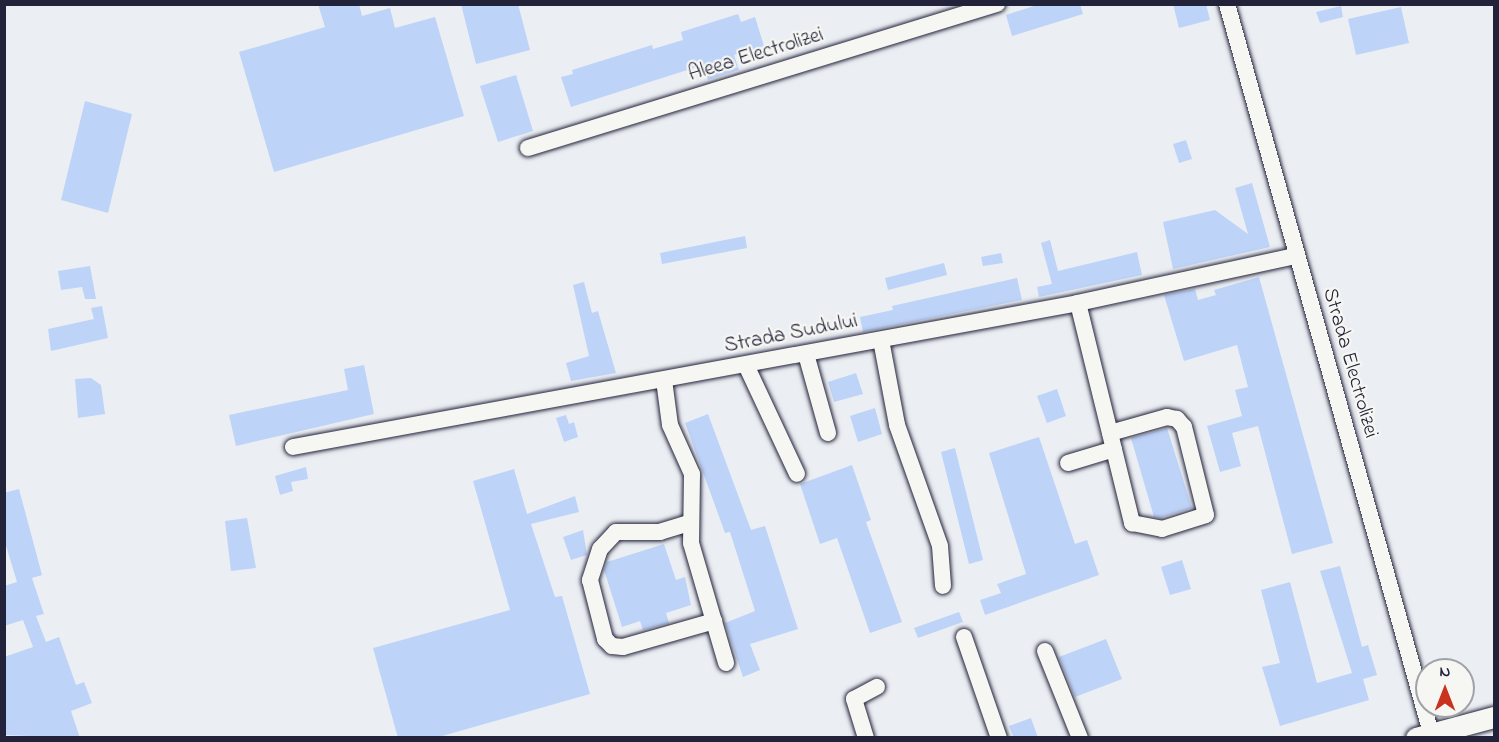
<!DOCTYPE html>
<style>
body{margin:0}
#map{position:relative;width:1499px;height:742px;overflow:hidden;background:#ebeff3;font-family:"Indie Flower",sans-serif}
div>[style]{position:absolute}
.building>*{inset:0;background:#bed3f8}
.roads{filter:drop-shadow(0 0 2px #22223b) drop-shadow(0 0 2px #22223b)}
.minor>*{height:16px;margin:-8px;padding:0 8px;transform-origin:8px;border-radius:8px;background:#f6f6f2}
.major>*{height:21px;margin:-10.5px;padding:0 10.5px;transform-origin:10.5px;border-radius:10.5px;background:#f6f6f2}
span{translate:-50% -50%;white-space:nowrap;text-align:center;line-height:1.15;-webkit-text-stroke:4.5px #f6f6f2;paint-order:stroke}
.street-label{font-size:21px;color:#22223b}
.frame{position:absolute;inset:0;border:6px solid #22223b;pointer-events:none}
.north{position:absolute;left:1415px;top:658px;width:60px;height:60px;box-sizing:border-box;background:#f6f6f2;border:2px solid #a1a1a9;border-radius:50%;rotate:0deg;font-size:16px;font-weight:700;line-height:24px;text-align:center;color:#22223b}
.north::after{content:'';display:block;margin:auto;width:21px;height:27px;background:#c8321e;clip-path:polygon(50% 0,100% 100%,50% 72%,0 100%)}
</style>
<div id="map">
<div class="building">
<div style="clip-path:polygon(318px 4px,359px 4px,362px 16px,390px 8px,395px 28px,435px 17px,464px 116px,274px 172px,239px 52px,325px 27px)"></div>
<div style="clip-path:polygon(461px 4px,518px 4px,530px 50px,476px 64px)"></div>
<div style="clip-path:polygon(1040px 4px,1080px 4px,1083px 14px,1012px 36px,1006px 15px)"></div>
<div style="clip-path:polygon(1173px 4px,1206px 4px,1210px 20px,1179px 28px)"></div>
<div style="clip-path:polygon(1341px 6px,1343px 17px,1320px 23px,1316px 12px)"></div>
<div style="clip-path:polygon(1401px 7px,1409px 43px,1356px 55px,1348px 19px)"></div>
<div style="clip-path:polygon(738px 14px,741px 22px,755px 17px,764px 46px,734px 55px,739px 70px,708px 80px,703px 65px,571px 107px,561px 77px,573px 74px,572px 70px,652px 45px,653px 49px,683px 40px,681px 32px)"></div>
<div style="clip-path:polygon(516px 75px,533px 131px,498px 142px,480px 86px)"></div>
<div style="clip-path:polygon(85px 101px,132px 114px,108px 213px,61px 200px)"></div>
<div style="clip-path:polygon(1186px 140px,1192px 159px,1179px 163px,1173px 144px)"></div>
<div style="clip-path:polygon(1252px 183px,1270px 247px,1173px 269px,1163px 222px,1215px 210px,1248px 234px,1235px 188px)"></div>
<div style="clip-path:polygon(745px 236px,747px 248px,662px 264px,660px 253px)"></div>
<div style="clip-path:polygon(1050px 240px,1058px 271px,1137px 252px,1142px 275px,1039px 297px,1037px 287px,1052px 284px,1041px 243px)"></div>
<div style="clip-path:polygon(1001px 253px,1003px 263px,983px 266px,981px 257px)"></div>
<div style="clip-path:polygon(944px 263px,947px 275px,888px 290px,885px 278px)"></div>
<div style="clip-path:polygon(90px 266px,96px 299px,85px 299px,82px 287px,61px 290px,58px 271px)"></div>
<div style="clip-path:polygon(1259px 277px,1333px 543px,1292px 554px,1258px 426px,1232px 433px,1241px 466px,1220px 472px,1207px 426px,1242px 416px,1235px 390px,1248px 387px,1237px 345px,1184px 361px,1164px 295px,1195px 289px,1198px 300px,1216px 295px,1214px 290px)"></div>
<div style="clip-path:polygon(1017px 278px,1022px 300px,863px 332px,860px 317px,893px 310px,892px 306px)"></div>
<div style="clip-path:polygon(584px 282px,592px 313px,598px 311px,616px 373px,571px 381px,566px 363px,589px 356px,573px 285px)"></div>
<div style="clip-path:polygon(102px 306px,108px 338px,51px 351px,48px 329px,94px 319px,91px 308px)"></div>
<div style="clip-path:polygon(364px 365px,374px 414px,236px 446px,229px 415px,348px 390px,344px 369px)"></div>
<div style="clip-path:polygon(856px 373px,863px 394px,834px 402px,828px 382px)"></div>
<div style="clip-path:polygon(91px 378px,101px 385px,105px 414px,78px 418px,75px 379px)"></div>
<div style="clip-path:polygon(1057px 389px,1066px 416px,1047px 423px,1037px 396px)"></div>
<div style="clip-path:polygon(875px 408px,882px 434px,858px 442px,850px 416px)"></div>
<div style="clip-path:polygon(708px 414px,751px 530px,765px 526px,798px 629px,750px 644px,760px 670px,743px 677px,725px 623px,755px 611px,730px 532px,725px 533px,685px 423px)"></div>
<div style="clip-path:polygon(566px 415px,569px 424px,574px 422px,578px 437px,564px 442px,556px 418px)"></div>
<div style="clip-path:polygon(1167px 428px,1192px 508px,1160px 518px,1154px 517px,1131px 438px)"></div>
<div style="clip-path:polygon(1039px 437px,1075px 544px,1087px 540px,1099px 575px,985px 615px,980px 600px,1001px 593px,997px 584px,1026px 574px,989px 453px)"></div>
<div style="clip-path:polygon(955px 448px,983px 560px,969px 564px,941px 452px)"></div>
<div style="clip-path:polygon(852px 465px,871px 520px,866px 522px,902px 622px,870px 633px,837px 538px,820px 544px,800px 484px)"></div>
<div style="clip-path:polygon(306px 467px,308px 479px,291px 482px,293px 491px,280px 495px,275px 476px)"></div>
<div style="clip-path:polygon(514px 469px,527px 514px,575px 496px,579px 512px,531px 524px,555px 597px,562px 596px,590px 694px,435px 738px,398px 738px,373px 648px,510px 610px,473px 481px)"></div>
<div style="clip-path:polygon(19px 489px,42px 575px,32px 578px,44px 614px,36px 616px,46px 642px,59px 637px,76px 685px,84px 682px,92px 703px,71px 711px,80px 738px,4px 735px,4px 657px,33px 647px,23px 620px,4px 626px,4px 586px,17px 582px,4px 539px,4px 493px)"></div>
<div style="clip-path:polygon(247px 518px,256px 568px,231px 571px,225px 521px)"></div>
<div style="clip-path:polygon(583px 530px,587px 555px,571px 560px,563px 537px)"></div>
<div style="clip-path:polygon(664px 544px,676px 580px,685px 577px,691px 605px,666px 613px,669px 623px,643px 630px,640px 621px,622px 627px,604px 570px,607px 562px)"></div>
<div style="clip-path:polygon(1182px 560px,1191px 589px,1170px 595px,1161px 567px)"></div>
<div style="clip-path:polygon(1340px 566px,1362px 647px,1368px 645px,1377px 675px,1363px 679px,1369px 700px,1280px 726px,1262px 667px,1280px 663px,1261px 590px,1290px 582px,1317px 683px,1352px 673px,1320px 571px)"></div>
<div style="clip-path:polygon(959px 612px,963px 622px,918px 638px,914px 628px)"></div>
<div style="clip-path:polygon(1106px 639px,1122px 679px,1075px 697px,1059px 657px)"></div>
<div style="clip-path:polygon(1031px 718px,1038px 738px,1014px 738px,1009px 726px)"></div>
</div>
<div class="roads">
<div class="minor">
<div style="left:1227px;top:4px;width:757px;rotate:74.37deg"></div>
<div style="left:528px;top:148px;width:491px;rotate:-17.1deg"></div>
<div style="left:1078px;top:303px;width:227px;rotate:76.2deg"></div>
<div style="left:1132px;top:523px;width:31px;rotate:11deg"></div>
<div style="left:1162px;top:529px;width:46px;rotate:-17.7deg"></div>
<div style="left:1206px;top:515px;width:91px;rotate:-104deg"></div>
<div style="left:1184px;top:427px;width:11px;rotate:-131deg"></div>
<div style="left:1177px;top:419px;width:10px;rotate:-169deg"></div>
<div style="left:1167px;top:417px;width:59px;rotate:164.3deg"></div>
<div style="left:881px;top:340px;width:86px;rotate:79.3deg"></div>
<div style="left:897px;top:425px;width:128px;rotate:70.4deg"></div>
<div style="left:940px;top:546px;width:40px;rotate:85.7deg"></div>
<div style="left:806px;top:354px;width:82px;rotate:74.4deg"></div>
<div style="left:746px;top:365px;width:120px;rotate:64.9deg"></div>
<div style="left:664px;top:380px;width:45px;rotate:82.4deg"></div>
<div style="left:670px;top:425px;width:54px;rotate:65.8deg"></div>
<div style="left:692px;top:474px;width:69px;rotate:90.8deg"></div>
<div style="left:691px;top:543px;width:125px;rotate:73.7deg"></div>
<div style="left:293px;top:447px;width:798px;rotate:-10.39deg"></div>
<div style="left:1078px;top:303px;width:223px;rotate:-12.2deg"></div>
<div style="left:1068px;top:463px;width:48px;rotate:-16.9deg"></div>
<div style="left:689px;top:523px;width:30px;rotate:163deg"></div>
<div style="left:660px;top:532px;width:44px;rotate:180deg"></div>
<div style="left:616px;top:532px;width:23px;rotate:133deg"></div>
<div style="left:600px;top:549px;width:33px;rotate:108deg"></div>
<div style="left:590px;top:580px;width:61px;rotate:75.7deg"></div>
<div style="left:605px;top:639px;width:10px;rotate:45deg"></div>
<div style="left:612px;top:646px;width:11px;rotate:5deg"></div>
<div style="left:623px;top:647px;width:95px;rotate:-15.9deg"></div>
<div style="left:964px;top:637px;width:107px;rotate:70.9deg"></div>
<div style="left:1045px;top:651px;width:94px;rotate:68.1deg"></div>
<div style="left:866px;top:738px;width:41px;rotate:-107.1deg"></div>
<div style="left:854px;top:699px;width:26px;rotate:-28deg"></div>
</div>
<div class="major">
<div style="left:1416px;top:738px;width:81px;rotate:-15.1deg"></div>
</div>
</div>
<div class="street-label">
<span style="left:756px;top:55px;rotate:-17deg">Aleea Electrolizei</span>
<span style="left:791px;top:334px;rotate:-11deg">Strada Sudului</span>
<span style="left:1350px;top:363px;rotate:74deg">Strada Electrolizei</span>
</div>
<div class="frame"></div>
<div class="north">N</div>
</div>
